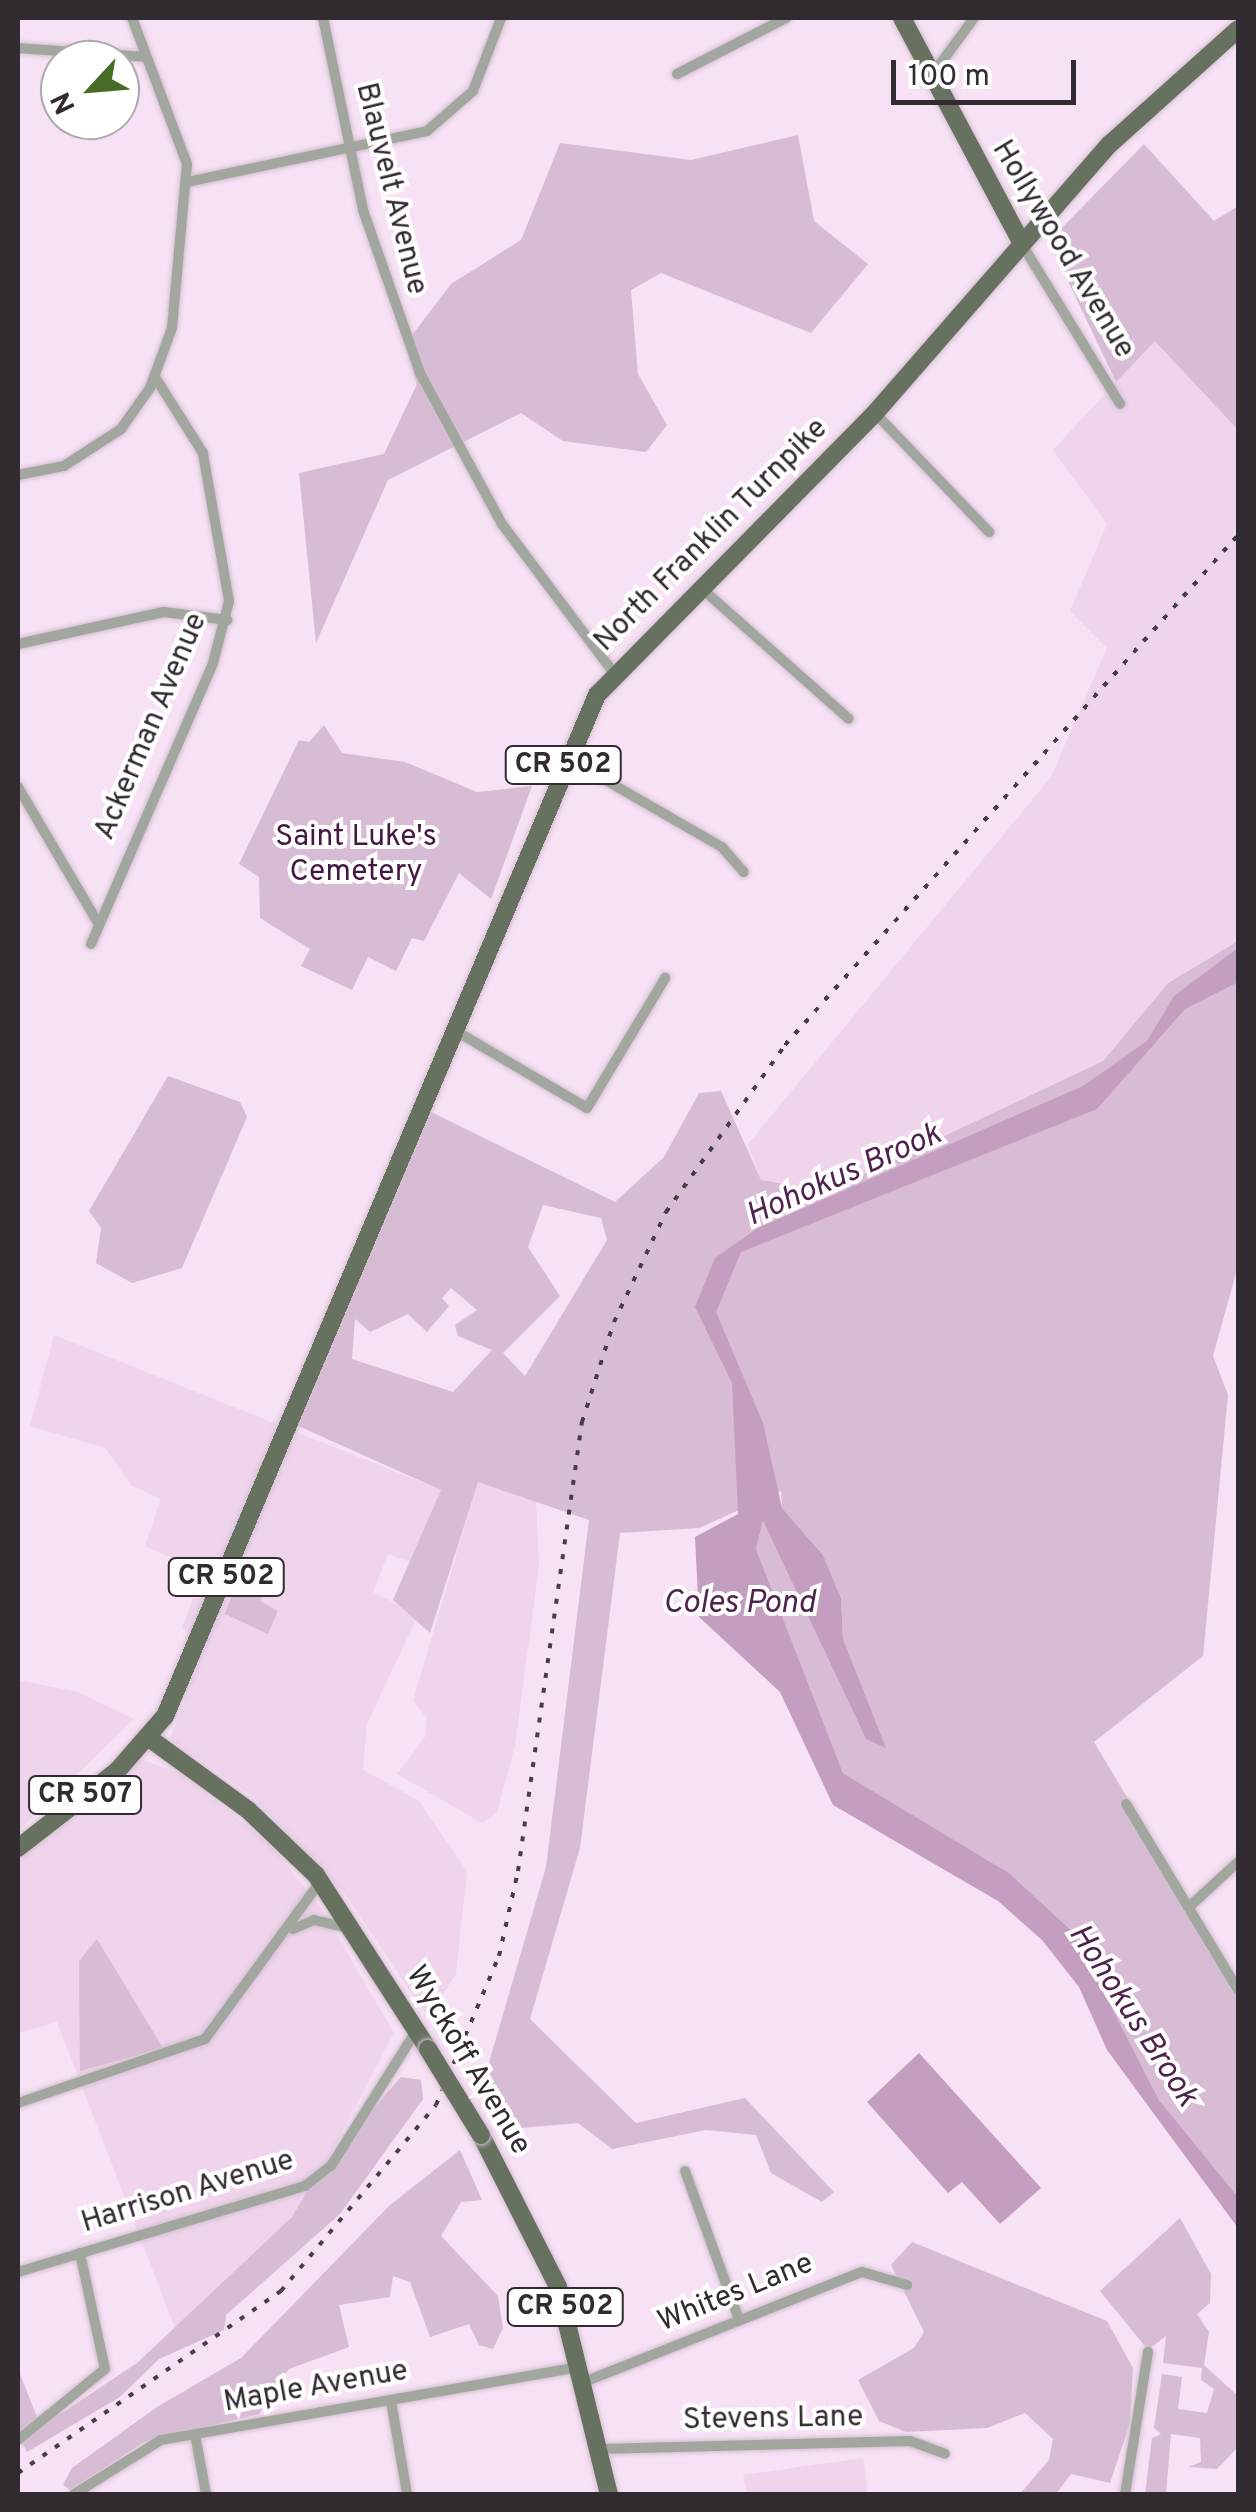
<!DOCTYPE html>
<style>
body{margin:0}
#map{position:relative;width:1256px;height:2512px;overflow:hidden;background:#f7e1f4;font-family:Overpass,sans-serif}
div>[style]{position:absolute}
.built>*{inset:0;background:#efd4ec}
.green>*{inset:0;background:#d8bbd5}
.water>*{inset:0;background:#c39ec0}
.roads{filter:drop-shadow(0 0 2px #d4c0d1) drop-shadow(0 0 2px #d4c0d1)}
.street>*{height:10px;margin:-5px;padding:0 5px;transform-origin:5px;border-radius:5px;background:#a1a79e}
.primary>*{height:18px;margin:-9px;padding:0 9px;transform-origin:9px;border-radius:9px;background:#677160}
.rail>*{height:4px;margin-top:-2px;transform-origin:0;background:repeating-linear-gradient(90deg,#463d45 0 5px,transparent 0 15px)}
.bridges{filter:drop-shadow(0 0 2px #d4c0d1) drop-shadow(0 0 2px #d4c0d1)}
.primary-bridge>*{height:18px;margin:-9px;padding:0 9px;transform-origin:9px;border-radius:9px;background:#677160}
span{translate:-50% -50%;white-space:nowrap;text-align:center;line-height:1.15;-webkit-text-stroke:8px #fff;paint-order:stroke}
.shield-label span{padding:2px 8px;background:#fff;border:2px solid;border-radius:8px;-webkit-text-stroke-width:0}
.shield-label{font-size:28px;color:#322a31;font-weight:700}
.street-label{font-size:30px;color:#322a31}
.park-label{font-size:30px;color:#441642}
.water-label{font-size:32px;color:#50224e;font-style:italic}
.frame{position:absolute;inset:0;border:20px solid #322a31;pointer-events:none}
.north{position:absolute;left:40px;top:40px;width:100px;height:100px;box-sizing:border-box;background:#fff;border:2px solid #adaaad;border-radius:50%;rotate:244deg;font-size:28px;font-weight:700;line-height:40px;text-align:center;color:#322a31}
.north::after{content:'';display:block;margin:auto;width:35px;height:45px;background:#476c26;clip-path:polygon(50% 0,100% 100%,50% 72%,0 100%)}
.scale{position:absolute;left:891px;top:60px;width:185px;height:45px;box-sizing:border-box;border:5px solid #322a31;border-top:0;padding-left:12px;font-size:30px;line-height:35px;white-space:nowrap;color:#322a31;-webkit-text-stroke:8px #fff;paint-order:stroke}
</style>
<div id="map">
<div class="built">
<div style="clip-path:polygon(1155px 340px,1238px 430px,1238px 941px,1168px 983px,1103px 1061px,828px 1191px,761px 1181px,748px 1144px,1051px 777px,1107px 648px,1070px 611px,1107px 524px,1053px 450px)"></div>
<div style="clip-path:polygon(54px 1335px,441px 1490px,410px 1562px,388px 1554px,373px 1592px,418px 1615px,367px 1724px,363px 1770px,418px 1800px,467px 1871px,456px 1974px,428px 2017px,345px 1894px,252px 1796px,170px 1739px,206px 1645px,182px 1628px,203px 1572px,145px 1546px,161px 1499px,131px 1485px,105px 1448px,30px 1426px)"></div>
<div style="clip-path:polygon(478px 1481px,536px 1500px,539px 1566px,515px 1745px,497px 1813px,482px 1823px,397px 1774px,425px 1737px,427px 1718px,413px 1701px)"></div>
<div style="clip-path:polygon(18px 1680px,78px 1692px,134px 1719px,18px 1832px)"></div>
<div style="clip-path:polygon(140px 1759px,179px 1773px,270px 1844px,322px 1909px,394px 2033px,307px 2199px,219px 2301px,177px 2333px,57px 2022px,18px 2033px,18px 1853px)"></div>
<div style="clip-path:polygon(863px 2458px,868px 2494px,747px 2494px,743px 2475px)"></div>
</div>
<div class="green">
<div style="clip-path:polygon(798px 135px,814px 221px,868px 264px,811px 333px,661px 273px,631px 290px,638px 374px,667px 425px,646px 452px,563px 441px,521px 413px,388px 480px,316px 643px,299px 473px,384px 454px,417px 384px,406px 343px,451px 284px,521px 240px,560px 143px,691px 160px)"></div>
<div style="clip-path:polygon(1144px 144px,1214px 221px,1238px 206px,1238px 430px,1155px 341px,1116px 382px,1049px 241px)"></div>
<div style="clip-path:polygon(324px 725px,342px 753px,405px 762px,477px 792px,532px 786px,491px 899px,459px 873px,424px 941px,412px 938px,396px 971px,368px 957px,352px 990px,301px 966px,310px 949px,260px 918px,259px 877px,239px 864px,299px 740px,309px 742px)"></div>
<div style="clip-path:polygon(evenodd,1238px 941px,1238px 1266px,1213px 1356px,1228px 1395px,1203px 1656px,1094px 1742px,1238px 1983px,1238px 2197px,1159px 2100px,1073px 1932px,1009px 1873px,843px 1773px,756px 1549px,763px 1521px,866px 1739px,880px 1736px,843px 1639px,841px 1598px,823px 1555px,782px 1508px,781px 1491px,699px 1528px,620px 1533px,580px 1848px,530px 2019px,636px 2123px,745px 2098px,834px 2192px,822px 2202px,771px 2173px,756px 2135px,706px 2130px,612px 2149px,578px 2123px,509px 2129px,485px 2076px,546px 1867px,589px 1520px,478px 1482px,430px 1633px,393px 1600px,441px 1490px,296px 1425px,429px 1111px,615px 1202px,664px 1157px,699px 1093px,721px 1091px,761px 1180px,828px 1191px,1103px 1061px,1168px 983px,1238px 941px,543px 1205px,601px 1218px,607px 1240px,525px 1376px,503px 1353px,560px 1296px,528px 1247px,543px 1205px,1238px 941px,451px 1288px,477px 1310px,455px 1325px,458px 1336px,492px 1350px,453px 1392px,352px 1359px,355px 1319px,370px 1332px,408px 1314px,427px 1332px,449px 1306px,442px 1298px,451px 1288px)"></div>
<div style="clip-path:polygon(168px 1076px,240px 1102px,247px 1117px,182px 1268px,132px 1283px,96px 1263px,101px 1228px,89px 1211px)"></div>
<div style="clip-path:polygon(239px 1576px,267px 1589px,260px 1601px,278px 1611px,268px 1634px,225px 1614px)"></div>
<div style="clip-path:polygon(97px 1939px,163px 2048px,80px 2071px,79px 1961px)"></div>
<div style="clip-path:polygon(401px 2077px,421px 2080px,423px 2099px,340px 2214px,226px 2315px,224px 2330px,159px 2359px,120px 2397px,27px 2452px,18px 2435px,18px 2369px,37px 2417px,62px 2413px,137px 2363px,292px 2217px,321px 2168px)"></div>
<div style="clip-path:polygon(460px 2150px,482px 2200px,461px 2202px,441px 2236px,498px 2296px,503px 2328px,493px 2349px,479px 2345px,469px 2324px,430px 2337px,410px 2282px,393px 2276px,390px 2297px,339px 2305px,349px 2347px,289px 2369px,259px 2414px,144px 2442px,70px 2490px,63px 2485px,72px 2468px,157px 2407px,241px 2358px,390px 2205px)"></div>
<div style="clip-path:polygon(1180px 2218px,1211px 2274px,1210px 2303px,1197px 2314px,1209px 2332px,1204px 2365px,1238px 2396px,1238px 2447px,1217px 2469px,1188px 2467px,1201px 2462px,1200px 2438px,1171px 2434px,1166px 2494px,1145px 2494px,1152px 2438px,1161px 2434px,1154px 2428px,1162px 2374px,1182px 2377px,1178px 2409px,1207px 2413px,1214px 2389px,1201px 2380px,1202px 2368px,1163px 2363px,1166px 2336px,1148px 2350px,1100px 2291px)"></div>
<div style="clip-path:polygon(912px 2242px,1107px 2321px,1133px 2368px,1130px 2423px,1110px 2483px,1071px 2474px,1056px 2494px,1020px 2494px,1049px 2460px,1053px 2439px,1025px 2413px,987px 2428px,906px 2432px,879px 2421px,858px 2380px,914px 2348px,924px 2332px,891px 2265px)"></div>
</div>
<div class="water">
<div style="clip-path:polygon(1238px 948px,1238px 982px,1185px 1009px,1097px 1109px,741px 1252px,716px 1312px,763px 1423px,782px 1508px,823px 1555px,841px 1598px,843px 1639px,886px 1748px,866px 1739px,763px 1521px,756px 1549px,843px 1773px,1009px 1873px,1073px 1932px,1159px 2100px,1238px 2197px,1238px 2228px,1107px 2050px,1079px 1987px,1042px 1940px,998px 1901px,833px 1805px,780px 1692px,699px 1617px,695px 1537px,738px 1514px,732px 1383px,695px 1307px,715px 1258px,758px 1228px,1083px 1086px,1147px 1041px,1174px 996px)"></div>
<div style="clip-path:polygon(919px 2053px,1041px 2188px,1000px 2224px,962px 2182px,948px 2193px,867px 2102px)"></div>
</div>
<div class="roads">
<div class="street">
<div style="left:323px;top:18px;width:196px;rotate:78.2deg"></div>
<div style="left:363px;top:210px;width:173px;rotate:70.7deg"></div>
<div style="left:420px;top:373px;width:172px;rotate:61.5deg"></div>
<div style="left:502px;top:524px;width:185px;rotate:53.1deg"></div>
<div style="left:18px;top:48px;width:128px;rotate:4deg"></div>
<div style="left:677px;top:74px;width:123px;rotate:-27.2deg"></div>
<div style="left:932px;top:75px;width:71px;rotate:-53.6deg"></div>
<div style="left:187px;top:182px;width:245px;rotate:-12deg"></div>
<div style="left:427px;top:131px;width:61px;rotate:-41deg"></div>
<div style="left:473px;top:91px;width:78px;rotate:-69deg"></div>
<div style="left:1021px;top:243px;width:189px;rotate:58.4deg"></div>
<div style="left:875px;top:413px;width:165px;rotate:46.2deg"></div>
<div style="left:18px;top:475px;width:47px;rotate:-11.1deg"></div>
<div style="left:64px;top:466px;width:68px;rotate:-33deg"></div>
<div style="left:121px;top:429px;width:50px;rotate:-54.7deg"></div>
<div style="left:150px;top:388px;width:64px;rotate:-69.9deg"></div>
<div style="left:172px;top:328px;width:165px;rotate:-84.8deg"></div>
<div style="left:187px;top:164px;width:156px;rotate:-110.6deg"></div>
<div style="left:699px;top:586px;width:200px;rotate:41.6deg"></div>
<div style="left:18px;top:644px;width:149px;rotate:-12.4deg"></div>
<div style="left:164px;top:612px;width:64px;rotate:7.2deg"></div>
<div style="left:567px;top:758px;width:179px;rotate:29.9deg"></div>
<div style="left:722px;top:847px;width:33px;rotate:49deg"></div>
<div style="left:18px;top:787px;width:156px;rotate:59.5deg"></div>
<div style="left:91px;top:944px;width:306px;rotate:-66.5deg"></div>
<div style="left:213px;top:663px;width:64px;rotate:-75.5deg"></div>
<div style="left:229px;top:601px;width:150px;rotate:-100deg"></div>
<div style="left:203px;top:453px;width:90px;rotate:-122.3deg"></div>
<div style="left:454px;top:1030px;width:154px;rotate:30.4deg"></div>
<div style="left:587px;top:1108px;width:152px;rotate:-59deg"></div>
<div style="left:1126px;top:1804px;width:217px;rotate:58.9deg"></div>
<div style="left:1189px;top:1907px;width:67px;rotate:-42.6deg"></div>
<div style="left:293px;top:1929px;width:23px;rotate:-23deg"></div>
<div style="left:314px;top:1920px;width:35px;rotate:13deg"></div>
<div style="left:18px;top:2103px;width:198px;rotate:-18.9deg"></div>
<div style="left:205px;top:2039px;width:195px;rotate:-53.8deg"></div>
<div style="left:685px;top:2171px;width:158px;rotate:70deg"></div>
<div style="left:18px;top:2272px;width:300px;rotate:-16.7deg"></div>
<div style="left:305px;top:2186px;width:33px;rotate:-38deg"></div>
<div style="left:331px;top:2166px;width:160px;rotate:-57.8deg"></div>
<div style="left:584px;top:2382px;width:299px;rotate:-21.6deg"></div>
<div style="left:862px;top:2272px;width:47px;rotate:16.1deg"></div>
<div style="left:391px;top:2401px;width:94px;rotate:80.2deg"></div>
<div style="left:195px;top:2434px;width:61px;rotate:79.6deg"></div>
<div style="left:18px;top:2440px;width:112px;rotate:-39.2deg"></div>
<div style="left:105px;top:2369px;width:119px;rotate:-102.2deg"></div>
<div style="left:600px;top:2449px;width:310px;rotate:-1.5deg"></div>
<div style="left:910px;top:2441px;width:37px;rotate:20deg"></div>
<div style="left:74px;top:2494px;width:102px;rotate:-31.8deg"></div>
<div style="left:161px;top:2440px;width:424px;rotate:-9.9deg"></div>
<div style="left:1125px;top:2494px;width:144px;rotate:-80.8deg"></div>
</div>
<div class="primary">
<div style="left:902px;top:18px;width:254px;rotate:62deg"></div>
<div style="left:149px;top:1738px;width:122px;rotate:36deg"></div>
<div style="left:248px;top:1810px;width:94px;rotate:43.7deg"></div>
<div style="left:316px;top:1875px;width:207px;rotate:57.2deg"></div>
<div style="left:18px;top:1848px;width:125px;rotate:-37.9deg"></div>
<div style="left:117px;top:1771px;width:73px;rotate:-48.9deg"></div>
<div style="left:165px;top:1716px;width:1109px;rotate:-67.07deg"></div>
<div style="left:597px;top:695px;width:396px;rotate:-45.4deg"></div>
<div style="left:875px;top:413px;width:357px;rotate:-48.9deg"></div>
<div style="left:1110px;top:144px;width:172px;rotate:-41.9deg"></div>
<div style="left:481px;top:2135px;width:170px;rotate:63.1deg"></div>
<div style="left:558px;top:2287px;width:213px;rotate:76.2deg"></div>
</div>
</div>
<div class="rail">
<div style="left:18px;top:2473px;width:320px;rotate:-34.7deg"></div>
<div style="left:281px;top:2291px;width:242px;rotate:-50.2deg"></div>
<div style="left:436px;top:2105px;width:162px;rotate:-67.1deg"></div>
<div style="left:499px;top:1956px;width:87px;rotate:-77.4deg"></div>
<div style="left:518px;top:1871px;width:454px;rotate:-81.9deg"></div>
<div style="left:582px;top:1422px;width:105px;rotate:-72.3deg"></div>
<div style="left:614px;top:1322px;width:122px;rotate:-64.7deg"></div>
<div style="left:666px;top:1212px;width:205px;rotate:-54.5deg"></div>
<div style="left:785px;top:1045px;width:682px;rotate:-48.39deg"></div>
</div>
<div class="bridges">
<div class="primary-bridge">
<div style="left:428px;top:2049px;width:101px;rotate:58.4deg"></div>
</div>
</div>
<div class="shield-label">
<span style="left:563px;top:765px">CR 502</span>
<span style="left:226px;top:1577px">CR 502</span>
<span style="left:85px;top:1795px">CR 507</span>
<span style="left:565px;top:2307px">CR 502</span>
</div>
<div class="street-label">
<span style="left:390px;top:189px;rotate:76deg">Blauvelt Avenue</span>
<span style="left:1062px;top:250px;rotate:59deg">Hollywood Avenue</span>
<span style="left:712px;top:536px;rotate:-45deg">North Franklin Turnpike</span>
<span style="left:152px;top:727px;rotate:-67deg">Ackerman Avenue</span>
<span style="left:467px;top:2061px;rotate:59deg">Wyckoff Avenue</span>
<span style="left:188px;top:2193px;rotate:-17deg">Harrison Avenue</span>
<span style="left:736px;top:2294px;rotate:-22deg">Whites Lane</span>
<span style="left:316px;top:2388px;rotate:-10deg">Maple Avenue</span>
<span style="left:773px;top:2420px;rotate:-1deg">Stevens Lane</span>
</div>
<div class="park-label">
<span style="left:356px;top:855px">Saint Luke's<br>Cemetery</span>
</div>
<div class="water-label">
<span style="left:844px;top:1176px;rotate:-24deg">Hohokus Brook</span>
<span style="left:739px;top:1604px">Coles Pond</span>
<span style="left:1132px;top:2016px;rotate:57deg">Hohokus Brook</span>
</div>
<div class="frame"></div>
<div class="north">N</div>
<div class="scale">100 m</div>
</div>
